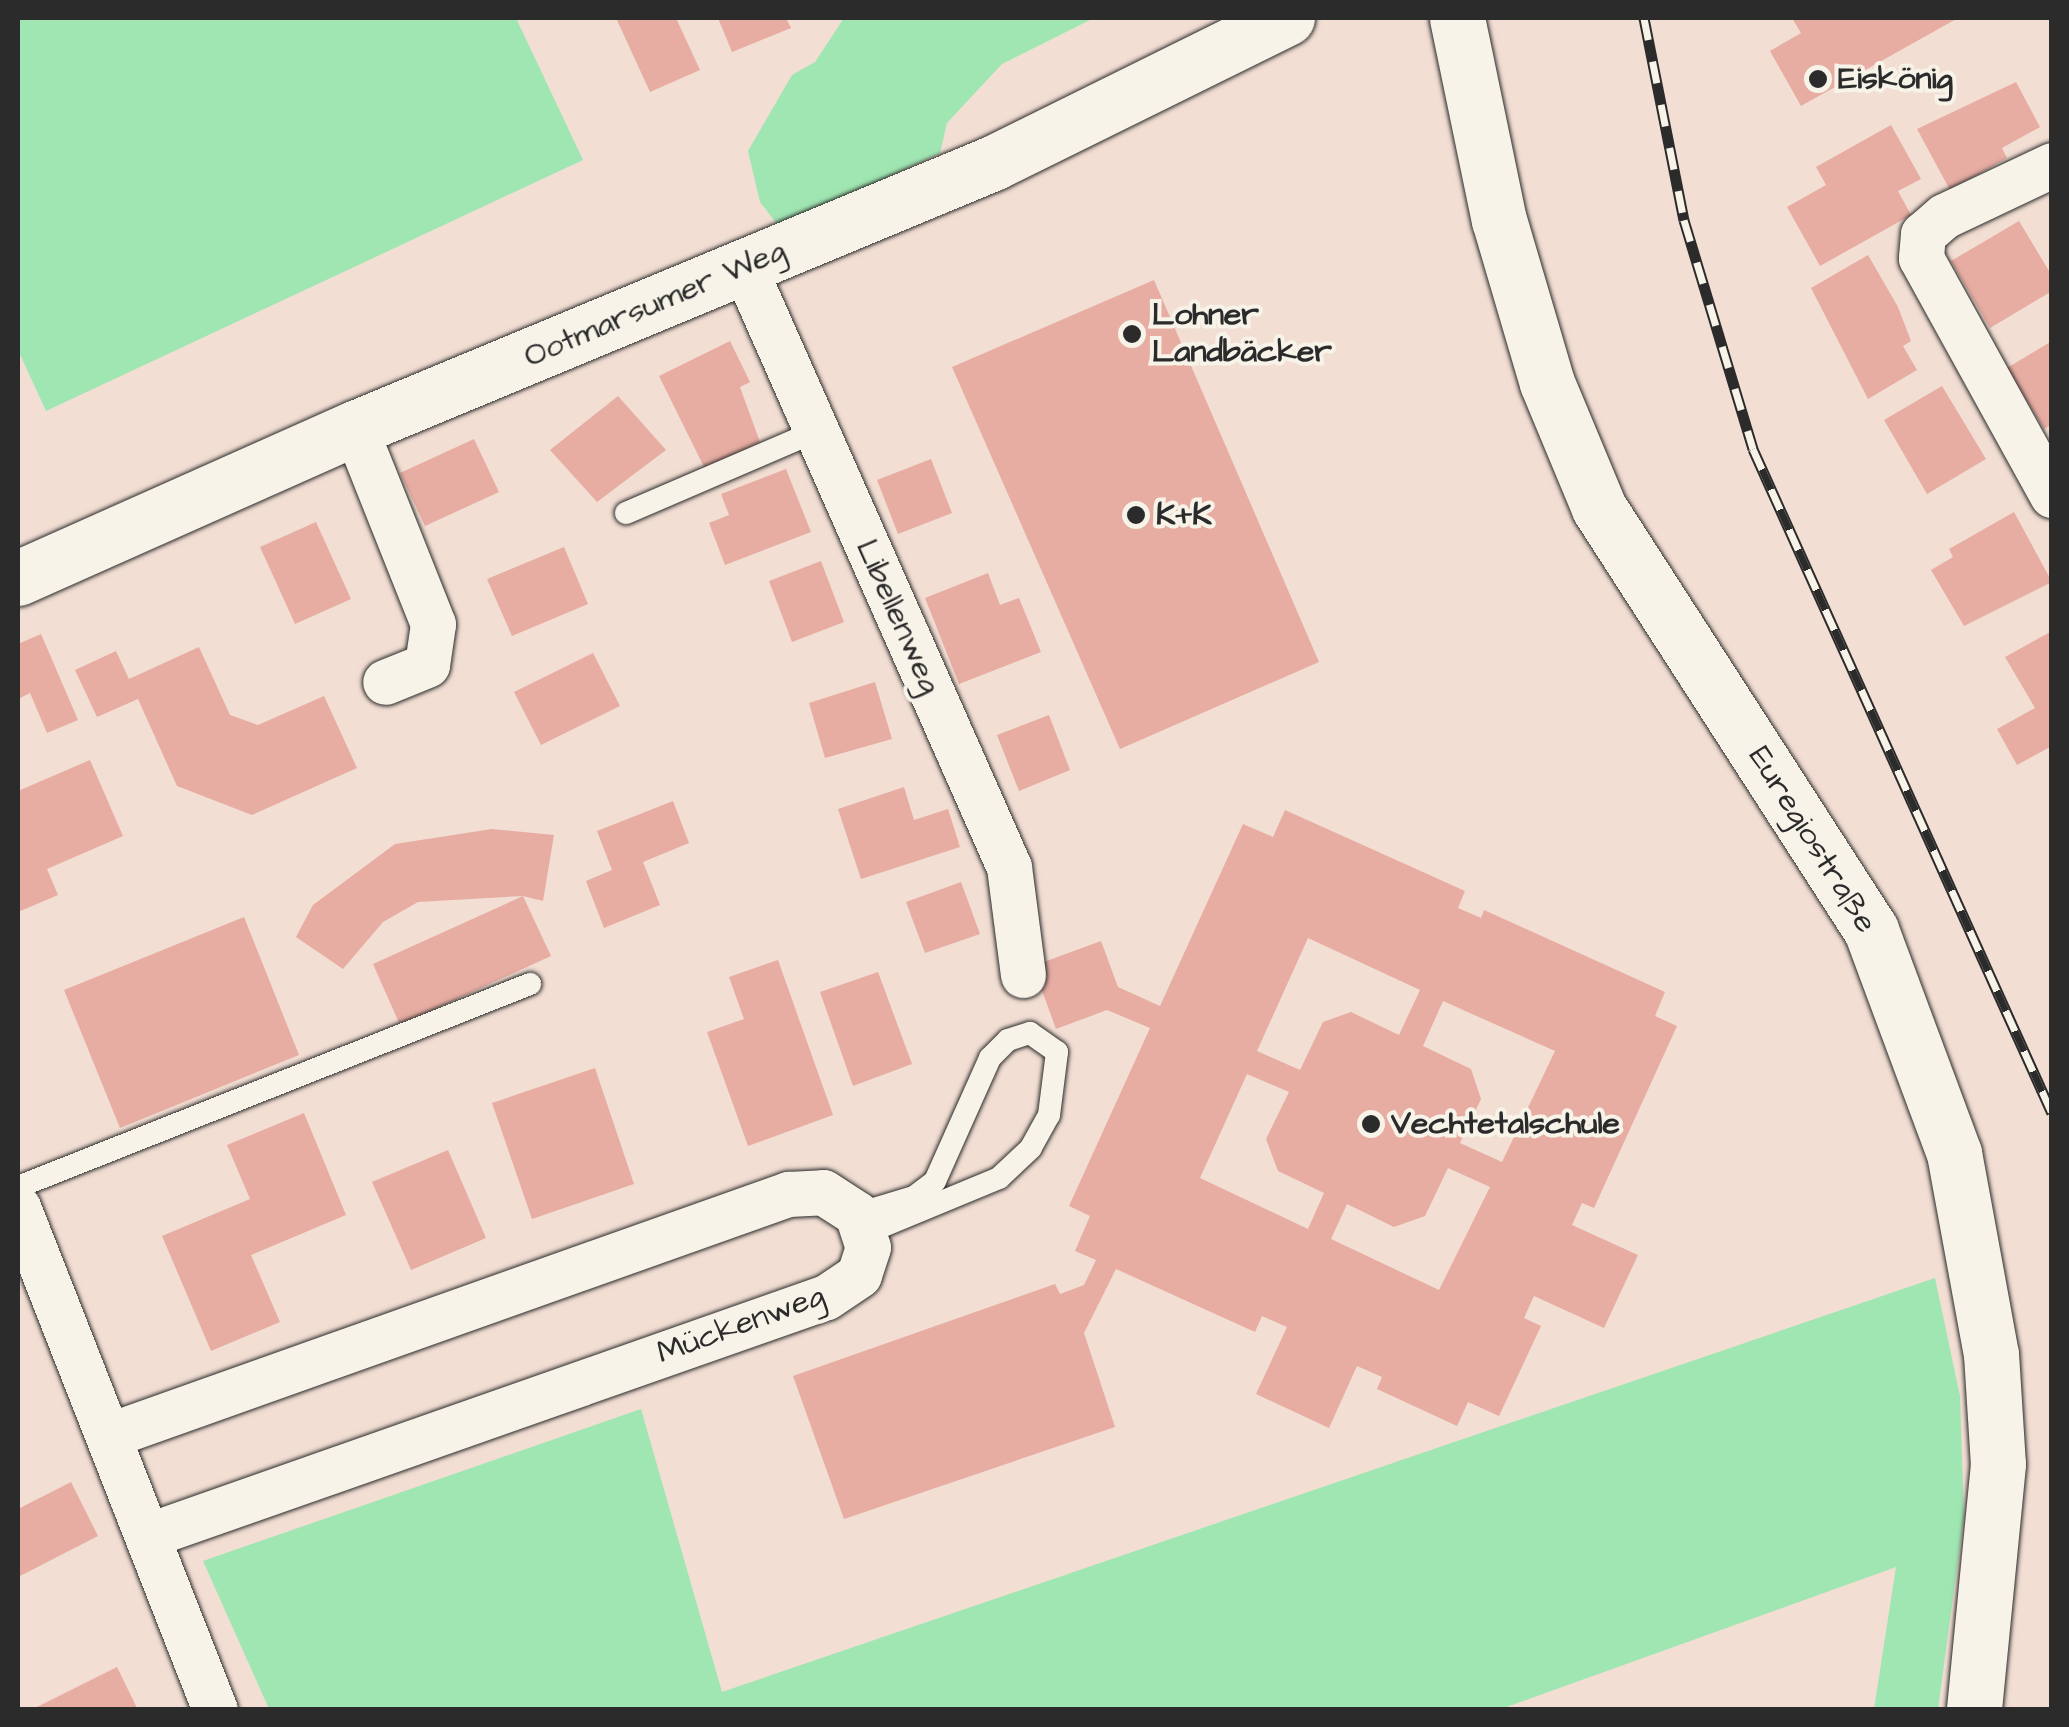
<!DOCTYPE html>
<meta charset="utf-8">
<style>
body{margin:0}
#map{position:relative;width:2069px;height:1727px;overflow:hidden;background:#f2ded3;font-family:"Architects Daughter",sans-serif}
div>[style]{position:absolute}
.green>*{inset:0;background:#a0e6b2}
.building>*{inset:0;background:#e7ada2}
.roads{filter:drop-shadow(0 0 2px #2b2b2b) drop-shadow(0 0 2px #2b2b2b)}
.lane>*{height:22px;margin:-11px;padding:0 11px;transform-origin:11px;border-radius:11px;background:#f7f3e8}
.street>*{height:45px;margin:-22.5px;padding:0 22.5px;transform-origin:22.5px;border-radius:22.5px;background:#f7f3e8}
.secondary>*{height:55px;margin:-27.5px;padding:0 27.5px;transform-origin:27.5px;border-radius:27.5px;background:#f7f3e8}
.rail>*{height:11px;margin-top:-5.5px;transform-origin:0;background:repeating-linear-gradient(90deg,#f7f3e8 0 22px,#2b2b2b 0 44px);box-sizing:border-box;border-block:2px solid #2b2b2b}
.dots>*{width:28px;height:28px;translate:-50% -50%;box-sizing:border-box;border:5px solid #f7f3e8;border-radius:50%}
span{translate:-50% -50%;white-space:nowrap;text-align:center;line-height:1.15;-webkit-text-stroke:8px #f7f3e8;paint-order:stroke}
.poi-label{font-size:32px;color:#2b2b2b;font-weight:700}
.left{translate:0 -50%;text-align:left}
.street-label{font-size:32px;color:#2b2b2b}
.frame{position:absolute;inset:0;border:20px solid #2b2b2b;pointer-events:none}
</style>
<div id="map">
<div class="green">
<div style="clip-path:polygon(18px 18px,516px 18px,583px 160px,46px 411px,18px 350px)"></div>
<div style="clip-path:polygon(844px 18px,1094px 18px,1002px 64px,947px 123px,940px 153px,780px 228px,760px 202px,748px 151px,792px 75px,815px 62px)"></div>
<div style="clip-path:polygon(1935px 1278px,1960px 1396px,1964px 1516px,1938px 1709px,1874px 1709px,1896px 1567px,1501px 1709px,269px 1709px,203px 1561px,641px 1409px,722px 1692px)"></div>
</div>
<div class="building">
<div style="clip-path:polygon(616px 18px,676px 18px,700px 70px,650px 92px)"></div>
<div style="clip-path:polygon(718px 18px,786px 18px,791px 28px,732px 52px)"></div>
<div style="clip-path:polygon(1792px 18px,1958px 18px,1801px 106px,1770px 51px,1801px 33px)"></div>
<div style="clip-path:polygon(2016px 82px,2040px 127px,2002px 148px,2007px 158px,1950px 190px,1917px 129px)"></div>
<div style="clip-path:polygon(1891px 125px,1921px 179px,1898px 191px,1911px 215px,1820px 266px,1787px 207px,1826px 185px,1816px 167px)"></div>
<div style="clip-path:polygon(2019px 221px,2052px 276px,2052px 291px,1990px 328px,1951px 261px)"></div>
<div style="clip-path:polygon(1868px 255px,1898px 307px,1911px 341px,1903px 346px,1917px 370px,1868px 399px,1811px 288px)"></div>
<div style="clip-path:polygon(1154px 280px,1319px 662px,1120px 749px,952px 367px)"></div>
<div style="clip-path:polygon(730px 341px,750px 382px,740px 387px,760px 442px,705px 469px,659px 376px)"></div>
<div style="clip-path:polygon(2052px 341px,2052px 424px,2044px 429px,2007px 368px)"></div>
<div style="clip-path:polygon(1942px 386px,1986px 459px,1927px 494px,1884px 420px)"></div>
<div style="clip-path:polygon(618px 396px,666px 450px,597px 502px,550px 450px)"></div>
<div style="clip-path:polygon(474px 439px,499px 492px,425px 526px,400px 473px)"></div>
<div style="clip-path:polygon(931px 459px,952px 513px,898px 534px,877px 480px)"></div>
<div style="clip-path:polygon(786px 469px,811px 532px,725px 565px,709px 523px,729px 515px,721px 494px)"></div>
<div style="clip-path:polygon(2014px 512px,2052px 582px,1964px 626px,1931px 570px,1953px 557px,1949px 549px)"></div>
<div style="clip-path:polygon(316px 522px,351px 599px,295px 624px,260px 547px)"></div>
<div style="clip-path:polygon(564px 547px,588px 604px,512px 636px,487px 579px)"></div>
<div style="clip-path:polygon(821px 561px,844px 622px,792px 642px,769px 581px)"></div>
<div style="clip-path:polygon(988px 573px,1000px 605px,1019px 598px,1041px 652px,959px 684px,925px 598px)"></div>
<div style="clip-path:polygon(2052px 631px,2052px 746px,2017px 765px,1997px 729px,2035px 708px,2005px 657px)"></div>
<div style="clip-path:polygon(41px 634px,78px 720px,47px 733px,30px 693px,18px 699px,18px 644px)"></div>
<div style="clip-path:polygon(199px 647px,230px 715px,258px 725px,324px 696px,357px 768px,252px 815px,177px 786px,138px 699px,97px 717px,75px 670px,116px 651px,129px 679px)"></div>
<div style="clip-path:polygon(593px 653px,620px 706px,541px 745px,514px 692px)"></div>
<div style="clip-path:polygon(875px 682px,892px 739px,825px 758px,809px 703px)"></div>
<div style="clip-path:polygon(1049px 715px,1070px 770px,1019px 791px,997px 735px)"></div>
<div style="clip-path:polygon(90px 760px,123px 836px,47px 869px,58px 895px,18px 912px,18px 791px)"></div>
<div style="clip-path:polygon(904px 787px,914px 820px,948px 809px,960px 847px,861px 879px,838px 809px)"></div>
<div style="clip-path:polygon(673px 801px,689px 843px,643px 862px,660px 905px,604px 928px,586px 881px,612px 870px,597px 831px)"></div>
<div style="clip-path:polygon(evenodd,1285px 810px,1465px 891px,1458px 908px,1481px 918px,1484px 910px,1665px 992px,1655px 1016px,1677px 1026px,1594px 1208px,1582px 1203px,1572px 1225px,1638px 1255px,1604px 1328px,1534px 1296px,1524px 1318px,1541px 1326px,1499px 1416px,1468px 1402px,1457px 1426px,1377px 1389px,1382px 1377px,1357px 1366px,1329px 1428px,1256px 1394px,1287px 1327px,1262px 1316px,1255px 1332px,1116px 1269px,1084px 1333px,1115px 1427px,844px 1519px,793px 1376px,1055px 1284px,1060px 1294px,1084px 1285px,1096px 1260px,1075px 1251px,1090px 1216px,1069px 1206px,1150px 1028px,1107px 1010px,1056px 1029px,1033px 966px,1101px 941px,1118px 987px,1160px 1006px,1243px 824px,1273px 837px,1285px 810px,1308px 938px,1420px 990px,1399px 1035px,1351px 1012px,1323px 1022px,1300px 1070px,1257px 1051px,1308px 938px,1285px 810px,1443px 1001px,1555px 1051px,1502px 1162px,1460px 1143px,1481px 1099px,1471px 1069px,1423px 1046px,1443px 1001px,1285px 810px,1247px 1074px,1289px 1092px,1266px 1139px,1278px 1171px,1324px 1193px,1308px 1229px,1200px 1178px,1247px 1074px,1285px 810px,1448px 1168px,1490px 1187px,1439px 1290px,1331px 1239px,1347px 1204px,1394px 1227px,1425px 1216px,1448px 1168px)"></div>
<div style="clip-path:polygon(492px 829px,554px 835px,543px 901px,523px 896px,551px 956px,400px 1025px,373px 964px,523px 896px,418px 902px,383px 922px,343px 969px,296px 937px,313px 905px,395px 844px)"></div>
<div style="clip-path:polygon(961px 882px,980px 934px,925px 953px,906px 902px)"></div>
<div style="clip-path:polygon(244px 917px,299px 1055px,120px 1128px,64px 990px)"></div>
<div style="clip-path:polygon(778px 960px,833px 1115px,748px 1146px,707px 1032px,744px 1019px,729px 977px)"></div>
<div style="clip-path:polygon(878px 972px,912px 1064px,853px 1086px,820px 992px)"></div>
<div style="clip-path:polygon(595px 1068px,634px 1184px,532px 1219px,492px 1103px)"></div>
<div style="clip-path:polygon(304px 1113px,346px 1215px,251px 1255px,280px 1322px,211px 1351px,162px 1236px,250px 1199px,227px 1145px)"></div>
<div style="clip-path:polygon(448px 1150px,486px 1238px,411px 1270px,372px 1182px)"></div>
<div style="clip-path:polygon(71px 1482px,98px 1536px,18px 1577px,18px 1509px)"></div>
<div style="clip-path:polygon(117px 1667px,138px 1710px,31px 1710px)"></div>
</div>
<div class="roads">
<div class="lane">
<div style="left:626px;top:513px;width:205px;rotate:-23.3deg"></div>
<div style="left:18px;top:1187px;width:551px;rotate:-21.63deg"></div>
<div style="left:857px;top:1214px;width:59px;rotate:-16.6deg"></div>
<div style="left:914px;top:1197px;width:26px;rotate:-37deg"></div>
<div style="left:935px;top:1181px;width:135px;rotate:-65.9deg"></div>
<div style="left:990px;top:1058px;width:25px;rotate:-45deg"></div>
<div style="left:1008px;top:1040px;width:23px;rotate:-18deg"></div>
<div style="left:1030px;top:1033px;width:33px;rotate:35deg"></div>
<div style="left:1057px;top:1052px;width:64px;rotate:97.2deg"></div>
<div style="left:1049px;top:1115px;width:38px;rotate:119deg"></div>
<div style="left:1031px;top:1148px;width:44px;rotate:136.8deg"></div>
<div style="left:999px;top:1178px;width:146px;rotate:157.5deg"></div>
</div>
<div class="street">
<div style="left:2052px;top:165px;width:119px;rotate:154.7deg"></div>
<div style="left:1944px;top:216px;width:28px;rotate:139deg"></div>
<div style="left:1923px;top:234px;width:24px;rotate:95deg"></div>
<div style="left:1921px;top:258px;width:271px;rotate:61.1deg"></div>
<div style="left:744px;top:267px;width:656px;rotate:66.17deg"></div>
<div style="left:1009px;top:867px;width:109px;rotate:82.6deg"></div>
<div style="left:355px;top:428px;width:211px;rotate:68.3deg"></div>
<div style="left:433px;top:624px;width:41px;rotate:98.3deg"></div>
<div style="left:427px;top:665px;width:45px;rotate:158deg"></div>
<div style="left:18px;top:1207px;width:540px;rotate:68.61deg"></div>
<div style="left:110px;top:1435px;width:720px;rotate:-19.57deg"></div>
<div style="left:788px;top:1194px;width:35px;rotate:-3deg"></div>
<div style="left:823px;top:1192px;width:40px;rotate:32.9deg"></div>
<div style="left:857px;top:1214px;width:35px;rotate:72deg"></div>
<div style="left:868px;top:1247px;width:29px;rotate:108deg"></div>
<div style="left:859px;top:1275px;width:40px;rotate:146deg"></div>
<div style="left:826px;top:1297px;width:718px;rotate:160.63deg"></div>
</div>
<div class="secondary">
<div style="left:1457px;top:18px;width:206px;rotate:78.3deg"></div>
<div style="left:1499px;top:220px;width:170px;rotate:73.6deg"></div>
<div style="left:1547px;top:383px;width:135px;rotate:67.4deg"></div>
<div style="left:1599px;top:508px;width:502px;rotate:57.2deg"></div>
<div style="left:1871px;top:930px;width:238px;rotate:69.6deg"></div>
<div style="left:1954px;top:1153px;width:204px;rotate:79.6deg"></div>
<div style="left:1991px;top:1354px;width:110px;rotate:86.4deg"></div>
<div style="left:1998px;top:1464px;width:247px;rotate:95.6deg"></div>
<div style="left:18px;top:578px;width:369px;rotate:-24deg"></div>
<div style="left:355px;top:428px;width:691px;rotate:-22.56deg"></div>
<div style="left:993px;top:163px;width:328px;rotate:-26.3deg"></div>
</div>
</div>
<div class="rail">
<div style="left:1644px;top:18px;width:206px;rotate:78.8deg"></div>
<div style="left:1684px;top:220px;width:239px;rotate:73.2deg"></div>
<div style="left:1753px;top:449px;width:728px;rotate:65.76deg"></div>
</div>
<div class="dots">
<div style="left:1818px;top:79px;background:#2b2b2b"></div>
<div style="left:1132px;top:334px;background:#2b2b2b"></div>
<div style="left:1136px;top:515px;background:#2b2b2b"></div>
<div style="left:1371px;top:1124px;background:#2b2b2b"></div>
</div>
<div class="poi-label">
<span class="left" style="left:1838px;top:79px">Eiskönig</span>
<span class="left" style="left:1152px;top:334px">Lohner<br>Landbäcker</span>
<span class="left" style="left:1156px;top:515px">K+K</span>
<span class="left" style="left:1391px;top:1124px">Vechtetalschule</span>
</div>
<div class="street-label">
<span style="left:655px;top:304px;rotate:-23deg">Ootmarsumer Weg</span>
<span style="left:898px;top:617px;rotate:66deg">Libellenweg</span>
<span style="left:1812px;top:840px;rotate:58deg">Euregiostraße</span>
<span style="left:741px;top:1325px;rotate:-20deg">Mückenweg</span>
</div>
<div class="frame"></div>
</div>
